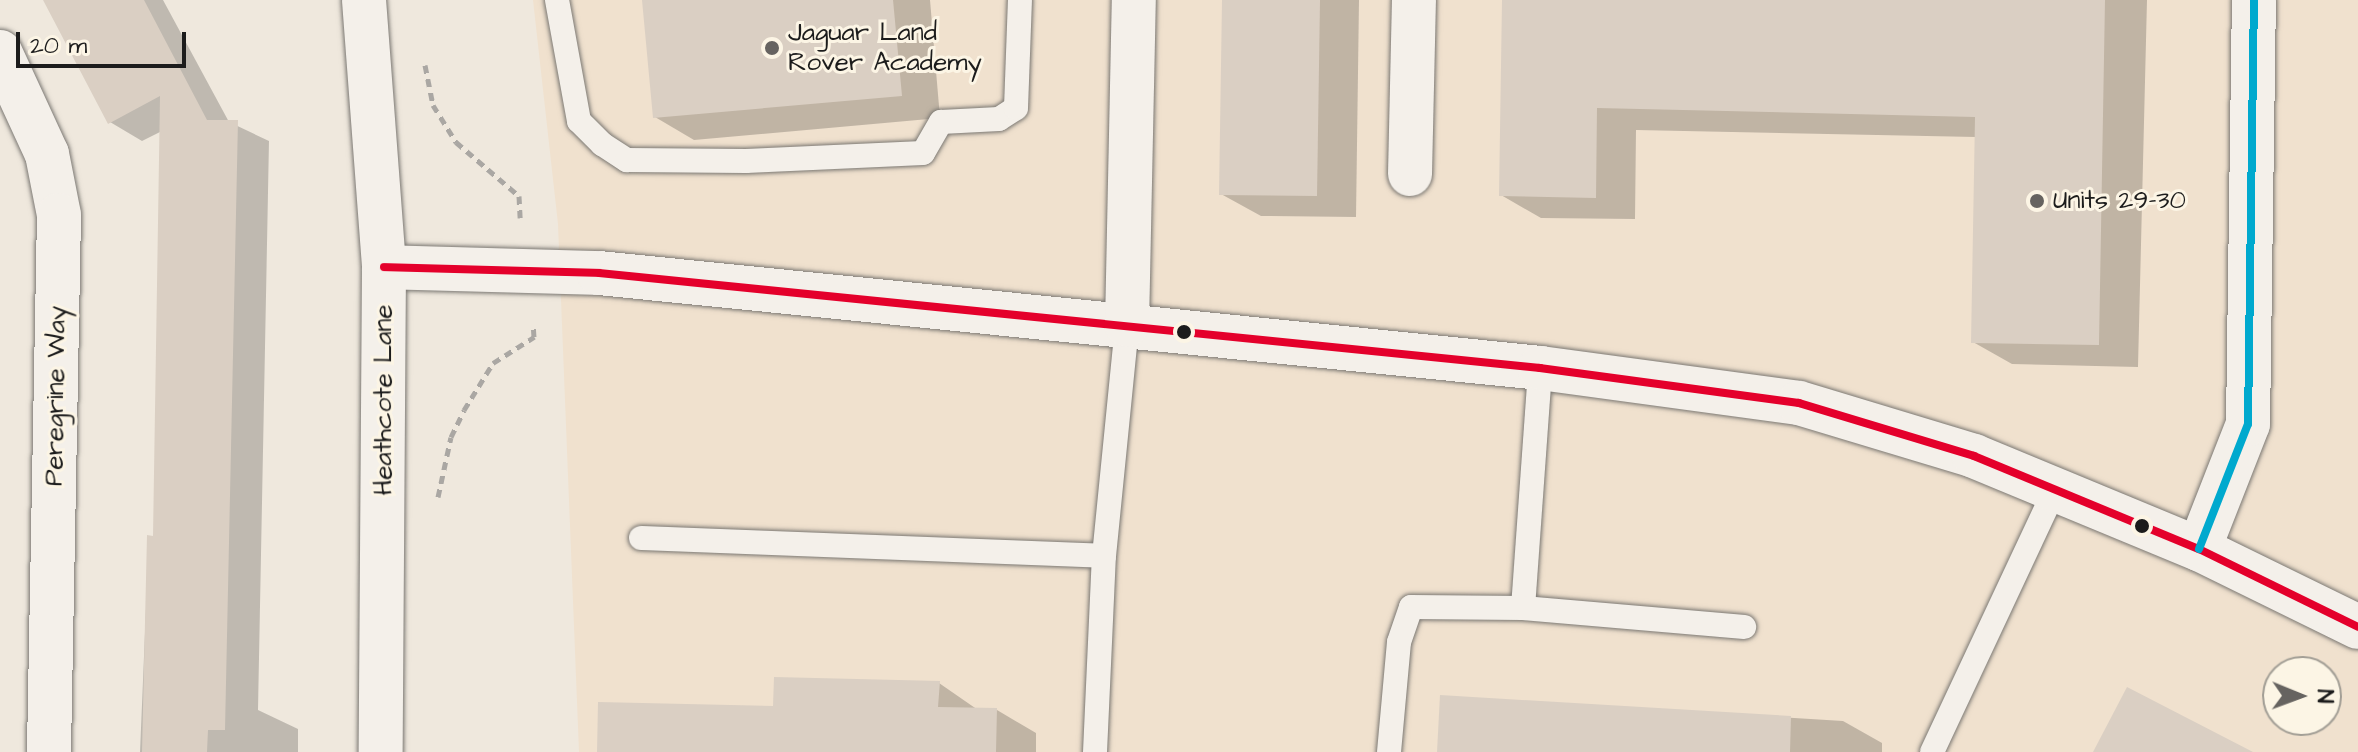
<!DOCTYPE html>
<style>
body{margin:0}
#map{position:relative;width:2358px;height:752px;overflow:hidden;background:#efe8dd;font-family:"Architects Daughter",sans-serif}
div>[style]{position:absolute}
.built>*{inset:0;background:#f0e1ce}
.shadow>*{inset:0;background:#0003}
.building>*{inset:0;background:#dacfc3}
.path>*{height:5px;margin-top:-2.5px;transform-origin:0;background:repeating-linear-gradient(90deg,#aaa7a3 0 8px,transparent 0 14px)}
.roads{filter:drop-shadow(0 0 2px #7b7873) drop-shadow(0 0 2px #7b7873)}
.service>*{height:24px;margin:-12px;padding:0 12px;transform-origin:12px;border-radius:12px;background:#f4f0ea}
.minor>*{height:44px;margin:-22px;padding:0 22px;transform-origin:22px;border-radius:22px;background:#f4f0ea}
.tertiary>*{height:44px;margin:-22px;padding:0 22px;transform-origin:22px;border-radius:22px;background:#f4f0ea}
.bus-1>*{height:8px;margin:-4px;padding:0 4px;transform-origin:4px;border-radius:4px;background:#e4002b}
.bus-2>*{height:8px;margin:-4px;padding:0 4px;transform-origin:4px;border-radius:4px;background:#00a9ce}
.dots>*{width:22px;height:22px;translate:-50% -50%;box-sizing:border-box;border:4px solid #fcf5e5;border-radius:50%}
span{translate:-50% -50%;white-space:nowrap;text-align:center;line-height:1.15;-webkit-text-stroke:6px #fcf5e5;paint-order:stroke}
.poi-label{font-size:26px;color:#1c1c1c}
.left{translate:0 -50%;text-align:left}
.street-label{font-size:26px;color:#1c1c1c}
.north{position:absolute;left:2262px;top:656px;width:80px;height:80px;box-sizing:border-box;background:#fcf5e5;border:2px solid #a29e95;border-radius:50%;rotate:91deg;font-size:22px;font-weight:700;line-height:32px;text-align:center;color:#1c1c1c}
.north::after{content:'';display:block;margin:auto;width:28px;height:36px;background:#666360;clip-path:polygon(50% 0,100% 100%,50% 72%,0 100%)}
.scale{position:absolute;left:16px;top:32px;width:170px;height:36px;box-sizing:border-box;border:4px solid #1c1c1c;border-top:0;padding-left:10px;font-size:24px;line-height:28px;white-space:nowrap;color:#1c1c1c;-webkit-text-stroke:6px #fcf5e5;paint-order:stroke}
</style>
<div id="map">
<div class="built">
<div style="clip-path:polygon(evenodd,533px 0,2358px 0,2358px 752px,579px 752px,558px 224px,533px 0,2278px 672px,2326px 672px,2326px 720px,2278px 720px,2278px 672px)"></div>
</div>
<div class="shadow">
<div style="clip-path:polygon(44px 0,163px 0,229px 122px,269px 141px,258px 710px,298px 729px,298px 752px,140px 752px,149px 537px,155px 538px,162px 131px,142px 141px,110px 122px)"></div>
<div style="clip-path:polygon(644px 0,930px 0,940px 118px,694px 140px,655px 117px)"></div>
<div style="clip-path:polygon(1224px 0,1359px 0,1356px 217px,1261px 216px,1221px 194px)"></div>
<div style="clip-path:polygon(1504px 0,2147px 0,2138px 367px,2012px 364px,1973px 342px,1976px 137px,1636px 130px,1635px 219px,1541px 218px,1501px 195px)"></div>
<div style="clip-path:polygon(939px 683px,978px 710px,997px 710px,1036px 733px,1036px 752px,599px 752px,775px 708px)"></div>
<div style="clip-path:polygon(1442px 697px,1843px 721px,1882px 743px,1882px 752px,1439px 752px)"></div>
</div>
<div class="building">
<div style="clip-path:polygon(43px 0,144px 0,207px 120px,238px 120px,225px 730px,208px 730px,207px 752px,142px 752px,147px 535px,153px 536px,160px 96px,108px 124px)"></div>
<div style="clip-path:polygon(642px 0,893px 0,902px 96px,653px 118px)"></div>
<div style="clip-path:polygon(1222px 0,1320px 0,1317px 196px,1219px 195px)"></div>
<div style="clip-path:polygon(1502px 0,2105px 0,2099px 345px,1971px 343px,1975px 117px,1597px 108px,1596px 198px,1499px 196px)"></div>
<div style="clip-path:polygon(774px 677px,940px 681px,938px 707px,997px 708px,996px 752px,597px 752px,598px 702px,773px 706px)"></div>
<div style="clip-path:polygon(2127px 687px,2253px 752px,2093px 752px)"></div>
<div style="clip-path:polygon(1440px 695px,1791px 716px,1790px 752px,1437px 752px)"></div>
</div>
<div class="path">
<div style="left:425px;top:65px;width:41px;rotate:78.7deg"></div>
<div style="left:433px;top:105px;width:44px;rotate:58.1deg"></div>
<div style="left:456px;top:142px;width:83px;rotate:40.6deg"></div>
<div style="left:519px;top:196px;width:22px;rotate:87deg"></div>
<div style="left:438px;top:497px;width:61px;rotate:-77.8deg"></div>
<div style="left:451px;top:437px;width:30px;rotate:-64deg"></div>
<div style="left:464px;top:410px;width:55px;rotate:-58.3deg"></div>
<div style="left:493px;top:363px;width:49px;rotate:-32.4deg"></div>
<div style="left:534px;top:337px;width:13px;rotate:-94deg"></div>
</div>
<div class="roads">
<div class="service">
<div style="left:557px;top:0;width:123px;rotate:79.7deg"></div>
<div style="left:579px;top:121px;width:33px;rotate:45deg"></div>
<div style="left:602px;top:144px;width:30px;rotate:33deg"></div>
<div style="left:627px;top:160px;width:119px;rotate:0.5deg"></div>
<div style="left:746px;top:161px;width:177px;rotate:-2.6deg"></div>
<div style="left:923px;top:153px;width:36px;rotate:-60deg"></div>
<div style="left:941px;top:122px;width:58px;rotate:-3deg"></div>
<div style="left:999px;top:119px;width:20px;rotate:-33deg"></div>
<div style="left:1016px;top:108px;width:108px;rotate:-87.9deg"></div>
<div style="left:641px;top:538px;width:463px;rotate:2.2deg"></div>
<div style="left:1523px;top:608px;width:241px;rotate:-85.9deg"></div>
<div style="left:1095px;top:752px;width:196px;rotate:-87.4deg"></div>
<div style="left:1104px;top:556px;width:232px;rotate:-84.3deg"></div>
<div style="left:1389px;top:752px;width:110px;rotate:-84.8deg"></div>
<div style="left:1399px;top:642px;width:37px;rotate:-71deg"></div>
<div style="left:1411px;top:607px;width:112px;rotate:0.5deg"></div>
<div style="left:1523px;top:608px;width:222px;rotate:4.9deg"></div>
<div style="left:1932px;top:752px;width:287px;rotate:-64.9deg"></div>
</div>
<div class="minor">
<div style="left:0;top:52px;width:112px;rotate:65.3deg"></div>
<div style="left:47px;top:154px;width:62px;rotate:78.9deg"></div>
<div style="left:59px;top:215px;width:537px;rotate:91.07deg"></div>
<div style="left:1410px;top:174px;width:174px;rotate:-88.7deg"></div>
<div style="left:384px;top:267px;width:215px;rotate:1.6deg"></div>
<div style="left:599px;top:273px;width:946px;rotate:5.76deg"></div>
<div style="left:1540px;top:368px;width:261px;rotate:7.7deg"></div>
<div style="left:1799px;top:403px;width:183px;rotate:16.8deg"></div>
<div style="left:1974px;top:456px;width:243px;rotate:22.5deg"></div>
<div style="left:2199px;top:549px;width:177px;rotate:26.1deg"></div>
<div style="left:1127px;top:325px;width:325px;rotate:-88.8deg"></div>
<div style="left:2199px;top:549px;width:134px;rotate:-68.6deg"></div>
<div style="left:2248px;top:424px;width:424px;rotate:-89.2deg"></div>
</div>
<div class="tertiary">
<div style="left:364px;top:0;width:268px;rotate:85.7deg"></div>
<div style="left:384px;top:267px;width:485px;rotate:90.4deg"></div>
</div>
</div>
<div class="bus-1">
<div style="left:384px;top:267px;width:215px;rotate:1.6deg"></div>
<div style="left:599px;top:273px;width:946px;rotate:5.76deg"></div>
<div style="left:1540px;top:368px;width:261px;rotate:7.7deg"></div>
<div style="left:1799px;top:403px;width:183px;rotate:16.8deg"></div>
<div style="left:1974px;top:456px;width:243px;rotate:22.5deg"></div>
<div style="left:2199px;top:549px;width:177px;rotate:26.1deg"></div>
</div>
<div class="bus-2">
<div style="left:2199px;top:549px;width:134px;rotate:-68.6deg"></div>
<div style="left:2248px;top:424px;width:424px;rotate:-89.2deg"></div>
</div>
<div class="dots">
<div style="left:772px;top:48px;background:#666360"></div>
<div style="left:2037px;top:201px;background:#666360"></div>
<div style="left:1184px;top:332px;background:#1c1c1c"></div>
<div style="left:2142px;top:526px;background:#1c1c1c"></div>
</div>
<div class="poi-label">
<span class="left" style="left:788px;top:48px">Jaguar Land<br>Rover Academy</span>
<span class="left" style="left:2053px;top:201px">Units 29-30</span>
</div>
<div class="street-label">
<span style="left:56px;top:396px;rotate:-89deg">Peregrine Way</span>
<span style="left:384px;top:400px;rotate:-90deg">Heathcote Lane</span>
</div>
<div class="north">N</div>
<div class="scale">20 m</div>
</div>
